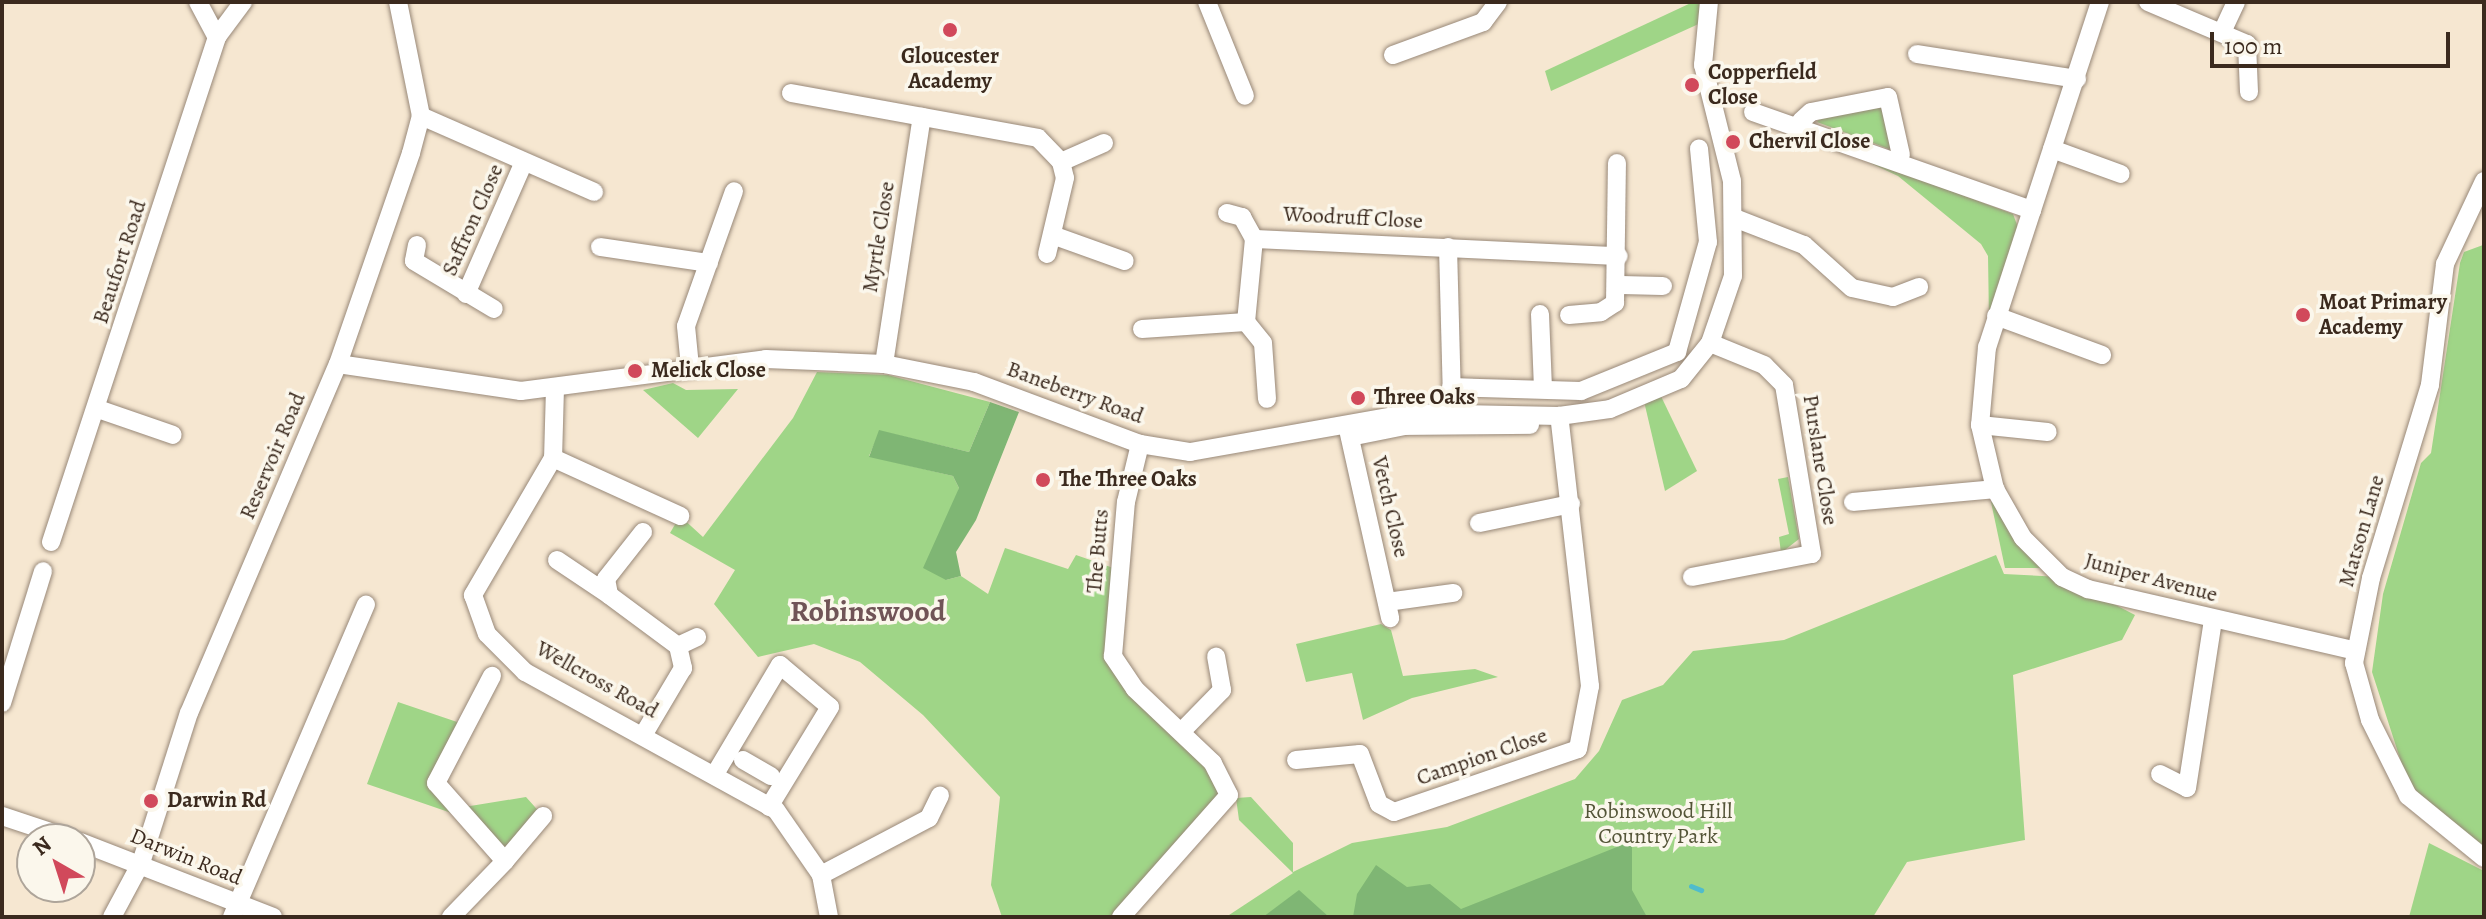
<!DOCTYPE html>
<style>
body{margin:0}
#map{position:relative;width:2486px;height:919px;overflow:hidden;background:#f6e7d1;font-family:Alegreya,serif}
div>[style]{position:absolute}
.green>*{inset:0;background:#9fd587}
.forest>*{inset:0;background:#7fb674}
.stream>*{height:5px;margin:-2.5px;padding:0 2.5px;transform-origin:2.5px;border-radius:2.5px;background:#50bccc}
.roads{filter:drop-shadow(0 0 2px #988878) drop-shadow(0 0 2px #988878)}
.street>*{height:18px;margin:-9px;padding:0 9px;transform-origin:9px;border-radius:9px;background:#fff}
.dots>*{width:22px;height:22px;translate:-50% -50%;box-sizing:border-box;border:4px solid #fbf7ec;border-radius:50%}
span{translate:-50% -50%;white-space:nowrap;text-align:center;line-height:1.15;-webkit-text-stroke:7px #fbf7ec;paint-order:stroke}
.poi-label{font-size:22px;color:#3b2a1e;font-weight:700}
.left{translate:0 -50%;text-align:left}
.street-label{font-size:22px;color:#3b2a1e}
.park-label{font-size:22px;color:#545538}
.district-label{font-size:30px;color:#705457;font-weight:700}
.frame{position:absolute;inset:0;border:4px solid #3b2a1e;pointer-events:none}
.north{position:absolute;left:16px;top:823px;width:80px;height:80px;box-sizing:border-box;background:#fbf7ec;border:2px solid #aea59a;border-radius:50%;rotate:321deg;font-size:22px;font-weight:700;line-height:32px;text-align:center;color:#3b2a1e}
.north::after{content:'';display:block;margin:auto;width:28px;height:36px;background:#d1495b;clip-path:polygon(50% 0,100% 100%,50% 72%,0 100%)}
.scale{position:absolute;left:2210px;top:32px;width:240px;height:36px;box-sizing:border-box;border:4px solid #3b2a1e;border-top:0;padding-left:10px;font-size:24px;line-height:28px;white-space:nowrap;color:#3b2a1e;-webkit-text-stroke:6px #fbf7ec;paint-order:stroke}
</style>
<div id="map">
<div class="green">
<div style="clip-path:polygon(1693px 2px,1702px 2px,1703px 22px,1551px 91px,1545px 71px)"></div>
<div style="clip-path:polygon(1886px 100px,1897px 152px,1817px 122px,1823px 112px)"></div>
<div style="clip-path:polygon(1849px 153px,2013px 214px,2019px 230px,1989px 320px,1988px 256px,1981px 244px,1898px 176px)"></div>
<div style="clip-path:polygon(2484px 181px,2484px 849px,2430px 809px,2406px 777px,2372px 672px,2383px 594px,2421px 463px,2431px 453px,2460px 263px,2464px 252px,2483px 245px)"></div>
<div style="clip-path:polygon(817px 372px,888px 375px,990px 402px,969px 452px,880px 431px,869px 456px,953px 476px,959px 488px,946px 580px,961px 576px,988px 594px,1005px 548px,1068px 569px,1076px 555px,1125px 572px,1113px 656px,1228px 784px,1121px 917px,1002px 917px,991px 885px,1000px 797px,923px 715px,860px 662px,814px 644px,758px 657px,714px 604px,735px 570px,670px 533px,680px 516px,703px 537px,793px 418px)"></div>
<div style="clip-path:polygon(673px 383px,686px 390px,738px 389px,698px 438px,643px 390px)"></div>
<div style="clip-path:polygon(1658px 390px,1697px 471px,1665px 491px,1643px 397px)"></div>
<div style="clip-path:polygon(1788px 477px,1799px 539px,1781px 553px,1779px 537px,1789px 534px,1778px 479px)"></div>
<div style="clip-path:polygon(1991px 502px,1995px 502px,2046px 568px,2005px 568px)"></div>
<div style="clip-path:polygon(1996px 555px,2004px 574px,2062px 577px,2135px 615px,2122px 640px,2013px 675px,2025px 840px,1907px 862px,1873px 917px,1226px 917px,1293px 873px,1239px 820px,1236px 798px,1251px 797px,1293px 843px,1293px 872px,1352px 843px,1447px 827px,1575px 779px,1599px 751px,1622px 700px,1663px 685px,1693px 651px,1784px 640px)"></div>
<div style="clip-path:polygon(1381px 624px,1391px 630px,1403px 676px,1475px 669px,1498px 677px,1412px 698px,1363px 720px,1352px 673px,1306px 682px,1296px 644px)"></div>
<div style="clip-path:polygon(398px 702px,466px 725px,436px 783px,458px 808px,526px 797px,543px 816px,505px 861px,466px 818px,367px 784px)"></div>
<div style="clip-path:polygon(2429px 843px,2484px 871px,2484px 917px,2409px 917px)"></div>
</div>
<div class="forest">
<div style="clip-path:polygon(990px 402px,1019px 412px,976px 520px,956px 552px,961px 576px,946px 580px,923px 568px,959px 488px,953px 476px,869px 457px,879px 430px,969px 452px)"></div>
<div style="clip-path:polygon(1632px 841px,1632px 890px,1647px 917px,1353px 917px,1357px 894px,1376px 865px,1407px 887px,1430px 884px,1461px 909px)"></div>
<div style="clip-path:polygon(1299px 890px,1329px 917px,1263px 917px)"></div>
</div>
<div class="stream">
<div style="left:1691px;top:886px;width:11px;rotate:22deg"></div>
</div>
<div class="roads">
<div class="street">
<div style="left:198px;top:2px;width:40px;rotate:62deg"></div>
<div style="left:1207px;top:2px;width:101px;rotate:68deg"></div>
<div style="left:2100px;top:2px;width:363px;rotate:108.1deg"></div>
<div style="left:1987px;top:347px;width:78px;rotate:95.1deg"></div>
<div style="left:1980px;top:425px;width:66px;rotate:76.8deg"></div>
<div style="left:1995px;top:489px;width:56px;rotate:60.3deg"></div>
<div style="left:2023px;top:538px;width:55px;rotate:45deg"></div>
<div style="left:2062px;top:577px;width:29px;rotate:25deg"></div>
<div style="left:2088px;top:589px;width:275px;rotate:13deg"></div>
<div style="left:2148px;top:2px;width:108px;rotate:23deg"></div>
<div style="left:2247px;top:44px;width:48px;rotate:87.6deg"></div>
<div style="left:2223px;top:30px;width:31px;rotate:-65deg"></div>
<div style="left:1917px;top:54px;width:162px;rotate:8.9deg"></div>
<div style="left:1393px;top:55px;width:96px;rotate:-20.1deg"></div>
<div style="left:1483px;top:22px;width:25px;rotate:-53deg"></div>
<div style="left:791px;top:93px;width:251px;rotate:10.3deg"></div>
<div style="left:1038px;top:138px;width:33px;rotate:46deg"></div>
<div style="left:1061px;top:162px;width:16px;rotate:76deg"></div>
<div style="left:1065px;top:178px;width:78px;rotate:103.3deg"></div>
<div style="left:1753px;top:112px;width:296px;rotate:19.4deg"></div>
<div style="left:421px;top:116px;width:189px;rotate:23.7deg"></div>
<div style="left:1801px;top:121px;width:13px;rotate:-42deg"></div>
<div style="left:1811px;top:112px;width:78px;rotate:-11deg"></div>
<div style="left:1888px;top:97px;width:59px;rotate:77.4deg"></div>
<div style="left:2052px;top:149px;width:73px;rotate:19.9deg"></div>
<div style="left:1061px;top:162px;width:47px;rotate:-23.8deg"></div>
<div style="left:2484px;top:181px;width:92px;rotate:115.2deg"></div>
<div style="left:2445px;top:264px;width:122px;rotate:97.1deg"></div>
<div style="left:2430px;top:385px;width:202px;rotate:107deg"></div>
<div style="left:2371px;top:578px;width:87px;rotate:101.3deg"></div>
<div style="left:2354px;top:663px;width:59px;rotate:74.3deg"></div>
<div style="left:2370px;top:720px;width:85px;rotate:63.4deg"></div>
<div style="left:2408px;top:796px;width:98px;rotate:39.2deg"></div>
<div style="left:1227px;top:213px;width:16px;rotate:15deg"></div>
<div style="left:1242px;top:217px;width:25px;rotate:61deg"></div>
<div style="left:1737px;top:219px;width:72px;rotate:21.2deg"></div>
<div style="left:1804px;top:245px;width:64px;rotate:41.9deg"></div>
<div style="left:1852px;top:288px;width:42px;rotate:12.4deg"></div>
<div style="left:1893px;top:297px;width:28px;rotate:-21deg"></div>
<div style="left:1055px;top:236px;width:74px;rotate:19.7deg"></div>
<div style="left:417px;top:245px;width:16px;rotate:101deg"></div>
<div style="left:414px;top:261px;width:93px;rotate:31deg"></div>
<div style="left:600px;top:247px;width:110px;rotate:8.4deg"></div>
<div style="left:1448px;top:247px;width:151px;rotate:88.5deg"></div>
<div style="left:1620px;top:285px;width:43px;rotate:1.3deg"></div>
<div style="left:466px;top:294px;width:142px;rotate:-66.3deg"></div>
<div style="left:1540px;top:314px;width:74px;rotate:87.7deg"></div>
<div style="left:1569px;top:315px;width:32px;rotate:-5deg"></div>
<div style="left:1601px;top:312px;width:17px;rotate:-33deg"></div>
<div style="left:1615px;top:303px;width:140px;rotate:-89.2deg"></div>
<div style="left:1996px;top:316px;width:113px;rotate:20.2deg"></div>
<div style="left:1246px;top:322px;width:27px;rotate:51deg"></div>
<div style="left:1263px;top:343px;width:56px;rotate:85.9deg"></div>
<div style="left:1142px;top:329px;width:104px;rotate:-3.9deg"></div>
<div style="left:1246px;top:322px;width:83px;rotate:-84.5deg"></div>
<div style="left:1254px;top:239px;width:365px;rotate:2.7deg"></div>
<div style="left:338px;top:364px;width:185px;rotate:8.4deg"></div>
<div style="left:521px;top:391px;width:247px;rotate:-7.4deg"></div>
<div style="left:766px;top:359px;width:118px;rotate:2.4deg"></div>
<div style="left:884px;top:364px;width:92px;rotate:11.3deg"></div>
<div style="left:974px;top:382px;width:177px;rotate:20.5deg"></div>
<div style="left:1140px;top:444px;width:51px;rotate:9.1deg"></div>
<div style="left:1190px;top:452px;width:225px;rotate:-10deg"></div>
<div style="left:1412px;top:413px;width:147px;rotate:1.2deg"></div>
<div style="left:1559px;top:416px;width:51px;rotate:-7.8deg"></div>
<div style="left:1610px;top:409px;width:77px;rotate:-22.9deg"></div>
<div style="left:1681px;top:379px;width:46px;rotate:-51.1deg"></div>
<div style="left:1710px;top:343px;width:71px;rotate:-71.1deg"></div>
<div style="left:1733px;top:276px;width:95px;rotate:-90.6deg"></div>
<div style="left:1732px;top:181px;width:120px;rotate:-104deg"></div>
<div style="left:1703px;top:65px;width:63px;rotate:-84.6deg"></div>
<div style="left:884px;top:364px;width:250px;rotate:-81.3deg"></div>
<div style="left:690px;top:367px;width:41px;rotate:-95.6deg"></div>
<div style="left:686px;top:326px;width:143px;rotate:-70.4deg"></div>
<div style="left:1451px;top:387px;width:130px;rotate:1.8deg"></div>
<div style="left:1581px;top:391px;width:104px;rotate:-22.1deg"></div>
<div style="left:1677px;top:352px;width:114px;rotate:-74.3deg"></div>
<div style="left:1708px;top:242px;width:94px;rotate:-95.5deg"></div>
<div style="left:555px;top:388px;width:70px;rotate:91.6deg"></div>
<div style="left:553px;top:458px;width:159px;rotate:120.3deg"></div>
<div style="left:473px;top:595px;width:41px;rotate:70.3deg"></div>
<div style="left:487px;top:634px;width:54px;rotate:45deg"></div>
<div style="left:525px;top:672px;width:286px;rotate:28.8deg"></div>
<div style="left:776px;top:810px;width:79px;rotate:55.3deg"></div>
<div style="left:821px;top:875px;width:43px;rotate:79.2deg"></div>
<div style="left:98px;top:409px;width:79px;rotate:19.1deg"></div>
<div style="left:1347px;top:425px;width:198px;rotate:77.4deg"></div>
<div style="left:1980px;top:425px;width:68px;rotate:5.9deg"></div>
<div style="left:1350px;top:437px;width:56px;rotate:-11.3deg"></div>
<div style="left:1405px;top:426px;width:125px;rotate:-0.5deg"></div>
<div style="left:553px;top:458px;width:140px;rotate:24.5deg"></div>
<div style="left:1853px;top:502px;width:143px;rotate:-5.2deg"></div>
<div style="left:1479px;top:523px;width:94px;rotate:-11.7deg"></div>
<div style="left:643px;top:532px;width:60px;rotate:128.2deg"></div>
<div style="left:606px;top:579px;width:16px;rotate:79deg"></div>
<div style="left:609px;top:595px;width:86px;rotate:36.5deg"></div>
<div style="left:678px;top:646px;width:23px;rotate:77deg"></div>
<div style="left:683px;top:668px;width:74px;rotate:120.7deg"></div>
<div style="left:51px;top:542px;width:532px;rotate:-71.8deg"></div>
<div style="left:217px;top:37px;width:44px;rotate:-53.4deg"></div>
<div style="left:557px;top:560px;width:63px;rotate:33.9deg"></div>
<div style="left:1692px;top:577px;width:122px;rotate:-10.9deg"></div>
<div style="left:1812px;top:554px;width:171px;rotate:-99.4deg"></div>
<div style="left:1784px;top:385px;width:28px;rotate:-135deg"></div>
<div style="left:1764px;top:365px;width:58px;rotate:-157.8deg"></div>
<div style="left:1387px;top:602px;width:67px;rotate:-7.8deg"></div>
<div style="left:678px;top:646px;width:21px;rotate:-25deg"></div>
<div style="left:2px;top:703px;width:138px;rotate:-72.7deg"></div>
<div style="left:1183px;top:730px;width:56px;rotate:-45.7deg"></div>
<div style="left:1222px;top:690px;width:34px;rotate:-100deg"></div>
<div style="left:743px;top:760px;width:32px;rotate:30deg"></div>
<div style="left:1296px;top:760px;width:64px;rotate:-5.4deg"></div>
<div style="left:1360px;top:754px;width:53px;rotate:69.2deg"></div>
<div style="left:1379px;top:804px;width:17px;rotate:28deg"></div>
<div style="left:1394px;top:812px;width:194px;rotate:-18.9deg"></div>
<div style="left:1578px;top:749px;width:64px;rotate:-79.2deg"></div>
<div style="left:1590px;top:686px;width:272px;rotate:-96.5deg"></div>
<div style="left:715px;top:774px;width:127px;rotate:-59.2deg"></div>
<div style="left:780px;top:665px;width:65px;rotate:40deg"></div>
<div style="left:830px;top:707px;width:117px;rotate:121.4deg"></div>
<div style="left:2160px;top:774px;width:30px;rotate:27deg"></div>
<div style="left:2187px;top:788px;width:170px;rotate:-81.2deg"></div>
<div style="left:2px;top:816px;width:73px;rotate:18.4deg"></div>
<div style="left:80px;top:842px;width:207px;rotate:21.2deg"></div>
<div style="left:505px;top:861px;width:59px;rotate:-49.8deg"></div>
<div style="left:821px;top:875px;width:122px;rotate:-27.8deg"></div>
<div style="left:929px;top:818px;width:25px;rotate:-64deg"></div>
<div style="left:112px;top:917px;width:61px;rotate:-61.8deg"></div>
<div style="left:141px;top:863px;width:157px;rotate:-72.3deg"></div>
<div style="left:189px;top:713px;width:379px;rotate:-66.9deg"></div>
<div style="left:338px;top:364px;width:223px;rotate:-70.9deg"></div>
<div style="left:411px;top:153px;width:38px;rotate:-75deg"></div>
<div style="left:421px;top:116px;width:116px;rotate:-101.4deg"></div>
<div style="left:232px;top:917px;width:340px;rotate:-66.8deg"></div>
<div style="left:451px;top:917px;width:78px;rotate:-46deg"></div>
<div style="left:505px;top:861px;width:104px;rotate:-131.5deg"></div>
<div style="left:436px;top:783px;width:121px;rotate:-62.4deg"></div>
<div style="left:1121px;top:917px;width:163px;rotate:-48.5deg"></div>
<div style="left:1229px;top:795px;width:36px;rotate:-117deg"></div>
<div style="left:1213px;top:763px;width:108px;rotate:-136.5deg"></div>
<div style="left:1135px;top:689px;width:40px;rotate:-124deg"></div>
<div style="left:1113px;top:656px;width:155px;rotate:-85.2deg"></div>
<div style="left:1126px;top:502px;width:60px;rotate:-76.4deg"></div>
</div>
</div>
<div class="dots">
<div style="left:950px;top:30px;background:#d1495b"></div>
<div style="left:1692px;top:85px;background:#d1495b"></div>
<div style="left:1733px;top:142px;background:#d1495b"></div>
<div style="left:2303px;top:315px;background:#d1495b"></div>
<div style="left:635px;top:371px;background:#d1495b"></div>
<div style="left:1358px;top:398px;background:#d1495b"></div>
<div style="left:1043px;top:480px;background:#d1495b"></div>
<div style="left:151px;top:801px;background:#d1495b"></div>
</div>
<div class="poi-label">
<span style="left:950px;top:69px">Gloucester<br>Academy</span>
<span class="left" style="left:1708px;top:85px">Copperfield<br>Close</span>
<span class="left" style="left:1749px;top:142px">Chervil Close</span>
<span class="left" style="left:2319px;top:315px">Moat Primary<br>Academy</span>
<span class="left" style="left:651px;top:371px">Melick Close</span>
<span class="left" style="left:1374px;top:398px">Three Oaks</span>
<span class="left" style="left:1059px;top:480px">The Three Oaks</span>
<span class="left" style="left:167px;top:801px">Darwin Rd</span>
</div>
<div class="street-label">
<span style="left:1353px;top:218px;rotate:3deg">Woodruff Close</span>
<span style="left:473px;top:220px;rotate:-66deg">Saffron Close</span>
<span style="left:879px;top:237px;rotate:-81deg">Myrtle Close</span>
<span style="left:120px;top:262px;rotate:-72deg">Beaufort Road</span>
<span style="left:1075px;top:393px;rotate:20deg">Baneberry Road</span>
<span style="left:273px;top:456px;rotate:-67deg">Reservoir Road</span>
<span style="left:1820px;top:460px;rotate:81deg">Purslane Close</span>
<span style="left:1390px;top:507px;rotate:77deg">Vetch Close</span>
<span style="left:2362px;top:531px;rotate:-74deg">Matson Lane</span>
<span style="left:1098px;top:551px;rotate:-85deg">The Butts</span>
<span style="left:2151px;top:578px;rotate:15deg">Juniper Avenue</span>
<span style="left:597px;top:680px;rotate:29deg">Wellcross Road</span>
<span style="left:1482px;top:757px;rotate:-19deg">Campion Close</span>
<span style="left:186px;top:857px;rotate:22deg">Darwin Road</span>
</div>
<div class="park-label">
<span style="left:1658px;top:824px">Robinswood Hill<br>Country Park</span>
</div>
<div class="district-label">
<span style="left:868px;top:611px">Robinswood</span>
</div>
<div class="frame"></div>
<div class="north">N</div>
<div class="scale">100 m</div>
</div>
